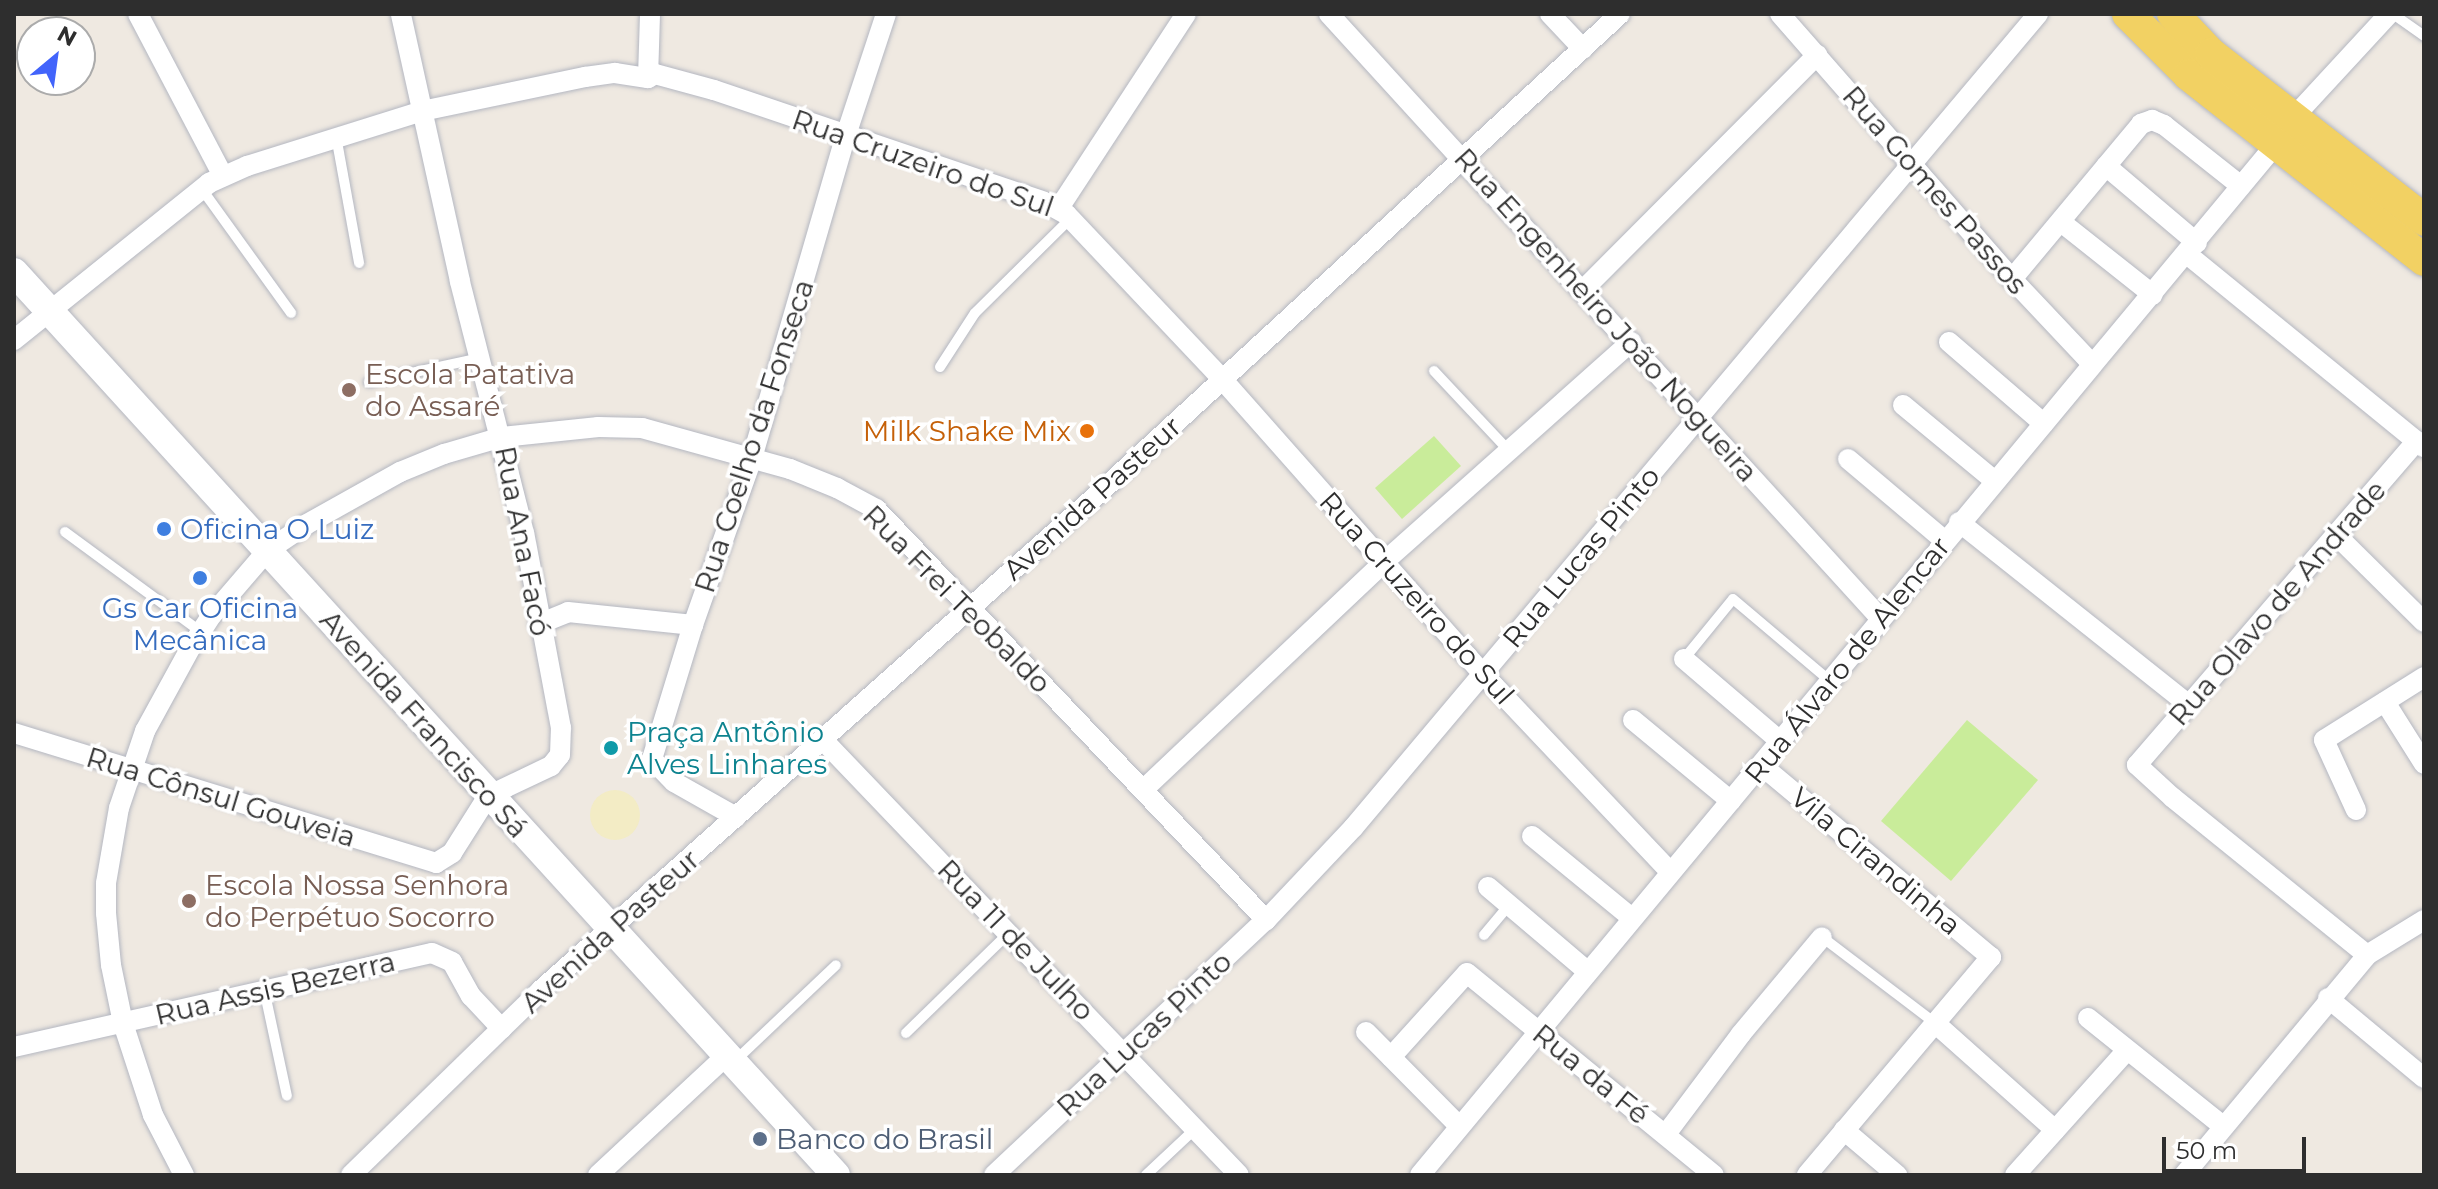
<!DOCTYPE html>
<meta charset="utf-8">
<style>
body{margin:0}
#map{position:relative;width:2438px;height:1189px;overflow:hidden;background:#efe9e1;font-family:Montserrat,sans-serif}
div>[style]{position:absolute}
.sand>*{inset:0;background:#f3ecc5}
.round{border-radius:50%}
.pitch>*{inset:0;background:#c9ec9a}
.roads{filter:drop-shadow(0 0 2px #b4b7c1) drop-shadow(0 0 2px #b4b7c1)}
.service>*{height:10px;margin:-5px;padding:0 5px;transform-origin:5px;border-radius:5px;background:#fff}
.minor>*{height:20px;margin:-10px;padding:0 10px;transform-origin:10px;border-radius:10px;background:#fff}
.secondary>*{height:28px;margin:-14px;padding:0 14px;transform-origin:14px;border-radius:14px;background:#fff}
.primary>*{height:32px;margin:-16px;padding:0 16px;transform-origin:16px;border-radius:16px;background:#f2d163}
.dots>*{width:22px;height:22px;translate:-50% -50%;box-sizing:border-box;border:4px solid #fff;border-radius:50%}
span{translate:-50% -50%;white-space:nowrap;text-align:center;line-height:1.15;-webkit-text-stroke:7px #fff;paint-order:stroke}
.street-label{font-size:28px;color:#2e2e2e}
.education-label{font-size:28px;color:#785e54}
.left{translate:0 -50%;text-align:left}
.food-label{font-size:28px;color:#c56008}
.right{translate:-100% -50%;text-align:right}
.shop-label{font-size:28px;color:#366cbe}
.culture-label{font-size:28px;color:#0d838f}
.service-label{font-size:28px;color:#4e5e75}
.frame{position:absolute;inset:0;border:16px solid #2e2e2e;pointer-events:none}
.north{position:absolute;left:16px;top:16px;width:80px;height:80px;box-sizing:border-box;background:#fff;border:2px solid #ababab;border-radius:50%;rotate:29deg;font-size:22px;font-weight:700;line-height:32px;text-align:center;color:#2e2e2e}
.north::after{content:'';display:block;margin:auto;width:28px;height:36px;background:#4264fb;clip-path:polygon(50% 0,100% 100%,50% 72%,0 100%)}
.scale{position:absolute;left:2162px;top:1137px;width:144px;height:36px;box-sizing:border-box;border:4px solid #2e2e2e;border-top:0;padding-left:10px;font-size:24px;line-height:28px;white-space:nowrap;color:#2e2e2e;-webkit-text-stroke:6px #fff;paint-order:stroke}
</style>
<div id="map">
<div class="sand">
<div class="round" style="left:590px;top:790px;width:50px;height:50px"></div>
</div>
<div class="pitch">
<div style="clip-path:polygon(1434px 436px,1461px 466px,1402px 519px,1375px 488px)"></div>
<div style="clip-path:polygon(1967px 720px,2038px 780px,1951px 881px,1881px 821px)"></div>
</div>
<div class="roads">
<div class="service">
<div style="left:2393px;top:14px;width:38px;rotate:35deg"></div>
<div style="left:336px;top:136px;width:129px;rotate:79.7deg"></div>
<div style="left:201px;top:188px;width:154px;rotate:54.2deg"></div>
<div style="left:940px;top:367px;width:64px;rotate:-57.1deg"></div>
<div style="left:975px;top:313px;width:135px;rotate:-44.7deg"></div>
<div style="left:1434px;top:371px;width:110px;rotate:46.8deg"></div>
<div style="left:369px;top:382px;width:114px;rotate:-12.2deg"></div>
<div style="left:65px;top:532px;width:169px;rotate:36.3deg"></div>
<div style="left:1684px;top:659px;width:77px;rotate:-50.8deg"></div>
<div style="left:1733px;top:599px;width:127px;rotate:40.2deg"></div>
<div style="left:1484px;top:935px;width:39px;rotate:-50deg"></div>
<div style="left:1822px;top:937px;width:142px;rotate:37.3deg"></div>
<div style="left:264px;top:989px;width:109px;rotate:77.9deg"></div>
<div style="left:906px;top:1033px;width:144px;rotate:-44.2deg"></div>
<div style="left:735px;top:1061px;width:139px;rotate:-43.5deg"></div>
<div style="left:1146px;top:1175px;width:67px;rotate:-43.2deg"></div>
</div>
<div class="minor">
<div style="left:138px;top:14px;width:183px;rotate:62.3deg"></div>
<div style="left:1329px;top:14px;width:819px;rotate:47.62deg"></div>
<div style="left:1550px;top:14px;width:48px;rotate:46.7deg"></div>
<div style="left:1780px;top:14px;width:352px;rotate:48.8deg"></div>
<div style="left:2012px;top:279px;width:117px;rotate:46.7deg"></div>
<div style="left:648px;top:78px;width:64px;rotate:-88.2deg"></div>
<div style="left:2292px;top:119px;width:143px;rotate:-47.3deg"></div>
<div style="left:2106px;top:166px;width:119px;rotate:40.2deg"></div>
<div style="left:1059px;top:208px;width:232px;rotate:-56.8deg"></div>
<div style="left:2061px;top:222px;width:117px;rotate:38.4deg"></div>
<div style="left:2187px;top:254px;width:306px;rotate:39.2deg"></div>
<div style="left:2012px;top:279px;width:202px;rotate:-50.2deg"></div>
<div style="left:2141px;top:124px;width:12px;rotate:-20deg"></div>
<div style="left:2152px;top:120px;width:13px;rotate:23deg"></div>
<div style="left:2164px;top:125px;width:98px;rotate:38.4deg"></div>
<div style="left:1583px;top:290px;width:332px;rotate:-45.1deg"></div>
<div style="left:14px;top:340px;width:250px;rotate:-38.8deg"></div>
<div style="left:209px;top:183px;width:42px;rotate:-24.1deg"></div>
<div style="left:247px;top:166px;width:183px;rotate:-17.4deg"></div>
<div style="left:422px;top:111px;width:167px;rotate:-11.8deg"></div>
<div style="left:585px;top:77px;width:30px;rotate:-8deg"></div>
<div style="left:615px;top:73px;width:33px;rotate:9deg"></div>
<div style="left:648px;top:78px;width:8px;rotate:-30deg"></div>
<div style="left:655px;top:74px;width:61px;rotate:15.2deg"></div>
<div style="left:714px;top:90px;width:348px;rotate:18.7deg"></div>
<div style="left:1044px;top:202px;width:26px;rotate:29deg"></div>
<div style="left:1067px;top:215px;width:226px;rotate:46.6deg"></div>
<div style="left:1222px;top:379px;width:395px;rotate:48.5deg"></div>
<div style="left:1484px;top:675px;width:271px;rotate:46.6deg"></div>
<div style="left:1949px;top:342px;width:125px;rotate:40.8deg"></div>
<div style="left:1903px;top:405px;width:119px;rotate:39.6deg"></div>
<div style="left:1848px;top:459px;width:127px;rotate:40.2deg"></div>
<div style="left:1959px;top:522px;width:294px;rotate:38.5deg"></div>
<div style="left:2335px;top:534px;width:125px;rotate:44.7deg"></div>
<div style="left:539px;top:624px;width:31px;rotate:-22deg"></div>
<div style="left:568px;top:612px;width:126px;rotate:5.9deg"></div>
<div style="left:1684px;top:659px;width:126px;rotate:40.5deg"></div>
<div style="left:2385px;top:702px;width:73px;rotate:57.8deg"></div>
<div style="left:1633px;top:720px;width:127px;rotate:39.6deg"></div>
<div style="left:14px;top:733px;width:442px;rotate:17.1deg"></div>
<div style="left:436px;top:863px;width:19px;rotate:-32deg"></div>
<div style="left:452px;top:853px;width:67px;rotate:-57.7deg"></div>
<div style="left:488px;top:796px;width:70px;rotate:-25.5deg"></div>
<div style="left:551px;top:766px;width:14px;rotate:-51deg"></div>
<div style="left:560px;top:755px;width:27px;rotate:-88deg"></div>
<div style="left:561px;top:728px;width:198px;rotate:-100.7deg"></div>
<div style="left:524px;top:533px;width:260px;rotate:-104.3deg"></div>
<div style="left:460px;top:281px;width:273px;rotate:-102.5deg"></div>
<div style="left:824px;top:741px;width:600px;rotate:46.28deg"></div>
<div style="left:1761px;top:765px;width:300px;rotate:39.9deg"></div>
<div style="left:1991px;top:957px;width:285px;rotate:130.2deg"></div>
<div style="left:1143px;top:790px;width:332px;rotate:-43.4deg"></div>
<div style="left:1384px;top:562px;width:331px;rotate:-41.7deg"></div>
<div style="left:2356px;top:810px;width:77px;rotate:-114.6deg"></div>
<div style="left:2324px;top:740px;width:118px;rotate:-32.2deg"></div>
<div style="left:736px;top:817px;width:71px;rotate:-150.6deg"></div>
<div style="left:674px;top:782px;width:32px;rotate:-134deg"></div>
<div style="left:652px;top:759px;width:140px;rotate:-73deg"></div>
<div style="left:693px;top:625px;width:177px;rotate:-70.5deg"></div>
<div style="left:752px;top:458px;width:336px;rotate:-73.8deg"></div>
<div style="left:846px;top:135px;width:127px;rotate:-71.7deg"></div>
<div style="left:1532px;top:836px;width:129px;rotate:39.4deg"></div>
<div style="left:1488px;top:887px;width:130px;rotate:40.3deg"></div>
<div style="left:2367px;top:955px;width:250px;rotate:-141deg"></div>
<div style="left:2173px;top:798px;width:49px;rotate:-137.5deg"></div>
<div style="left:2137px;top:765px;width:428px;rotate:-49.2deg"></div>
<div style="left:2328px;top:998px;width:125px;rotate:39.8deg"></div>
<div style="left:2088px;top:1018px;width:173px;rotate:38.7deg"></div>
<div style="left:1935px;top:1023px;width:161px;rotate:41.7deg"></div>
<div style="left:1366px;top:1032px;width:132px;rotate:45.3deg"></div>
<div style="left:14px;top:1047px;width:428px;rotate:-12.7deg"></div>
<div style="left:432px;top:953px;width:22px;rotate:24deg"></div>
<div style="left:452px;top:962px;width:39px;rotate:61deg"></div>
<div style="left:471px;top:996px;width:45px;rotate:46.8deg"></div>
<div style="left:1391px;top:1057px;width:113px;rotate:-47.9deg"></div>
<div style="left:1467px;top:973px;width:319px;rotate:39.3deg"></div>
<div style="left:1844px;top:1130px;width:70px;rotate:40.3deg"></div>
<div style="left:1666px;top:1134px;width:125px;rotate:-53.1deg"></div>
<div style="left:1741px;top:1034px;width:126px;rotate:-50.1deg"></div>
<div style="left:184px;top:1175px;width:68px;rotate:-117.3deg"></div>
<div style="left:153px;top:1115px;width:97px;rotate:-108.1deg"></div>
<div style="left:123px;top:1023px;width:59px;rotate:-101.7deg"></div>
<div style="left:111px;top:965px;width:52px;rotate:-95.5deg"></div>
<div style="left:106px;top:913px;width:30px;rotate:-90deg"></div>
<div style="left:106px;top:883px;width:76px;rotate:-80.2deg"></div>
<div style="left:119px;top:808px;width:81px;rotate:-71.3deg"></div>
<div style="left:145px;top:731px;width:96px;rotate:-61.3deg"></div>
<div style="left:191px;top:647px;width:38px;rotate:-57deg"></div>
<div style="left:212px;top:615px;width:84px;rotate:-49.3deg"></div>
<div style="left:267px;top:551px;width:48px;rotate:-34deg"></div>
<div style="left:307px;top:524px;width:107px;rotate:-29.2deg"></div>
<div style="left:400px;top:472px;width:48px;rotate:-22.2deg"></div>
<div style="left:444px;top:454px;width:60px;rotate:-16.3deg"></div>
<div style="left:502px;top:437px;width:97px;rotate:-5.9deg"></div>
<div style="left:598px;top:427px;width:44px;rotate:1.3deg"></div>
<div style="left:642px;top:428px;width:154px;rotate:15.5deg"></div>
<div style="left:790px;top:469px;width:51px;rotate:22deg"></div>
<div style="left:837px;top:488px;width:44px;rotate:28.3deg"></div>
<div style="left:876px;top:509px;width:567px;rotate:46.5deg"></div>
<div style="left:351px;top:1175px;width:265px;rotate:-44.2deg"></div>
<div style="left:541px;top:990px;width:746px;rotate:-41.68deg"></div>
<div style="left:1098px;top:494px;width:709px;rotate:-42.6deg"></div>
<div style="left:598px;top:1175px;width:176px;rotate:-42.9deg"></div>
<div style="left:994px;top:1175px;width:373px;rotate:-43.2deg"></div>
<div style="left:1266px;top:920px;width:127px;rotate:-46.6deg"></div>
<div style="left:1353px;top:828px;width:1064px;rotate:-49.92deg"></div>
<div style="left:1420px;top:1175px;width:1339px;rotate:-50.3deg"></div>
<div style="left:2015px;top:1175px;width:168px;rotate:-48.1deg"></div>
<div style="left:2184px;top:1175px;width:286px;rotate:-50.2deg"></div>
<div style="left:2367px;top:955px;width:67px;rotate:-31.6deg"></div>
</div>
<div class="secondary">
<div style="left:14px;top:272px;width:1221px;rotate:47.69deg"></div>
</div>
<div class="primary">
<div style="left:2128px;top:14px;width:86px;rotate:45deg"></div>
<div style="left:2189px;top:75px;width:299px;rotate:38.2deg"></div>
<div style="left:2173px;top:14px;width:55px;rotate:46.5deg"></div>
<div style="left:2211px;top:54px;width:270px;rotate:37.9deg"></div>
</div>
</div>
<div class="dots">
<div style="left:349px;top:390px;background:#8d6e63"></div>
<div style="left:1087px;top:431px;background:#e8710a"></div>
<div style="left:164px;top:529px;background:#3f7fe0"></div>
<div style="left:200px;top:578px;background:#3f7fe0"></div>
<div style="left:611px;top:748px;background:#0f9aa8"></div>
<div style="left:189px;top:901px;background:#8d6e63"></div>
<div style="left:760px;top:1139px;background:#5c6f8a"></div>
</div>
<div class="street-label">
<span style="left:923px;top:163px;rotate:19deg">Rua Cruzeiro do Sul</span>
<span style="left:1935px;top:190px;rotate:49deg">Rua Gomes Passos</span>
<span style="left:1606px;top:315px;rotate:48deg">Rua Engenheiro João Nogueira</span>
<span style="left:754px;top:436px;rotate:-72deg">Rua Coelho da Fonseca</span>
<span style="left:1092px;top:498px;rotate:-42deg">Avenida Pasteur</span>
<span style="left:523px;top:541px;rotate:79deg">Rua Ana Facó</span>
<span style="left:1581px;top:557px;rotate:-50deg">Rua Lucas Pinto</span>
<span style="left:1417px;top:598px;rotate:48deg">Rua Cruzeiro do Sul</span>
<span style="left:957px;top:599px;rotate:45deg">Rua Frei Teobaldo</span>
<span style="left:2277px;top:603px;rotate:-49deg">Rua Olavo de Andrade</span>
<span style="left:1847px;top:660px;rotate:-51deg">Rua Álvaro de Alencar</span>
<span style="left:424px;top:724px;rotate:48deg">Avenida Francisco Sá</span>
<span style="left:221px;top:797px;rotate:17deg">Rua Cônsul Gouveia</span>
<span style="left:1876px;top:861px;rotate:40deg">Vila Cirandinha</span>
<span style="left:610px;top:931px;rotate:-42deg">Avenida Pasteur</span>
<span style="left:1016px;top:940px;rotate:46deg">Rua 11 de Julho</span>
<span style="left:275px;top:988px;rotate:-13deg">Rua Assis Bezerra</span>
<span style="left:1144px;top:1034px;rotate:-43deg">Rua Lucas Pinto</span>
<span style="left:1591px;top:1074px;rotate:39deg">Rua da Fé</span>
</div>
<div class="education-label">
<span class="left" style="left:365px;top:390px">Escola Patativa<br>do Assaré</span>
<span class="left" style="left:205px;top:901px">Escola Nossa Senhora<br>do Perpétuo Socorro</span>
</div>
<div class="food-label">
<span class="right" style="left:1071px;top:431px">Milk Shake Mix</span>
</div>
<div class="shop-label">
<span class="left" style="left:180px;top:529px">Oficina O Luiz</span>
<span style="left:200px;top:624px">Gs Car Oficina<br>Mecânica</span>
</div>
<div class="culture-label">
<span class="left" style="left:627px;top:748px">Praça Antônio<br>Alves Linhares</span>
</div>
<div class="service-label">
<span class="left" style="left:776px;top:1139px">Banco do Brasil</span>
</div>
<div class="frame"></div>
<div class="north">N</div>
<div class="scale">50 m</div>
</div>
